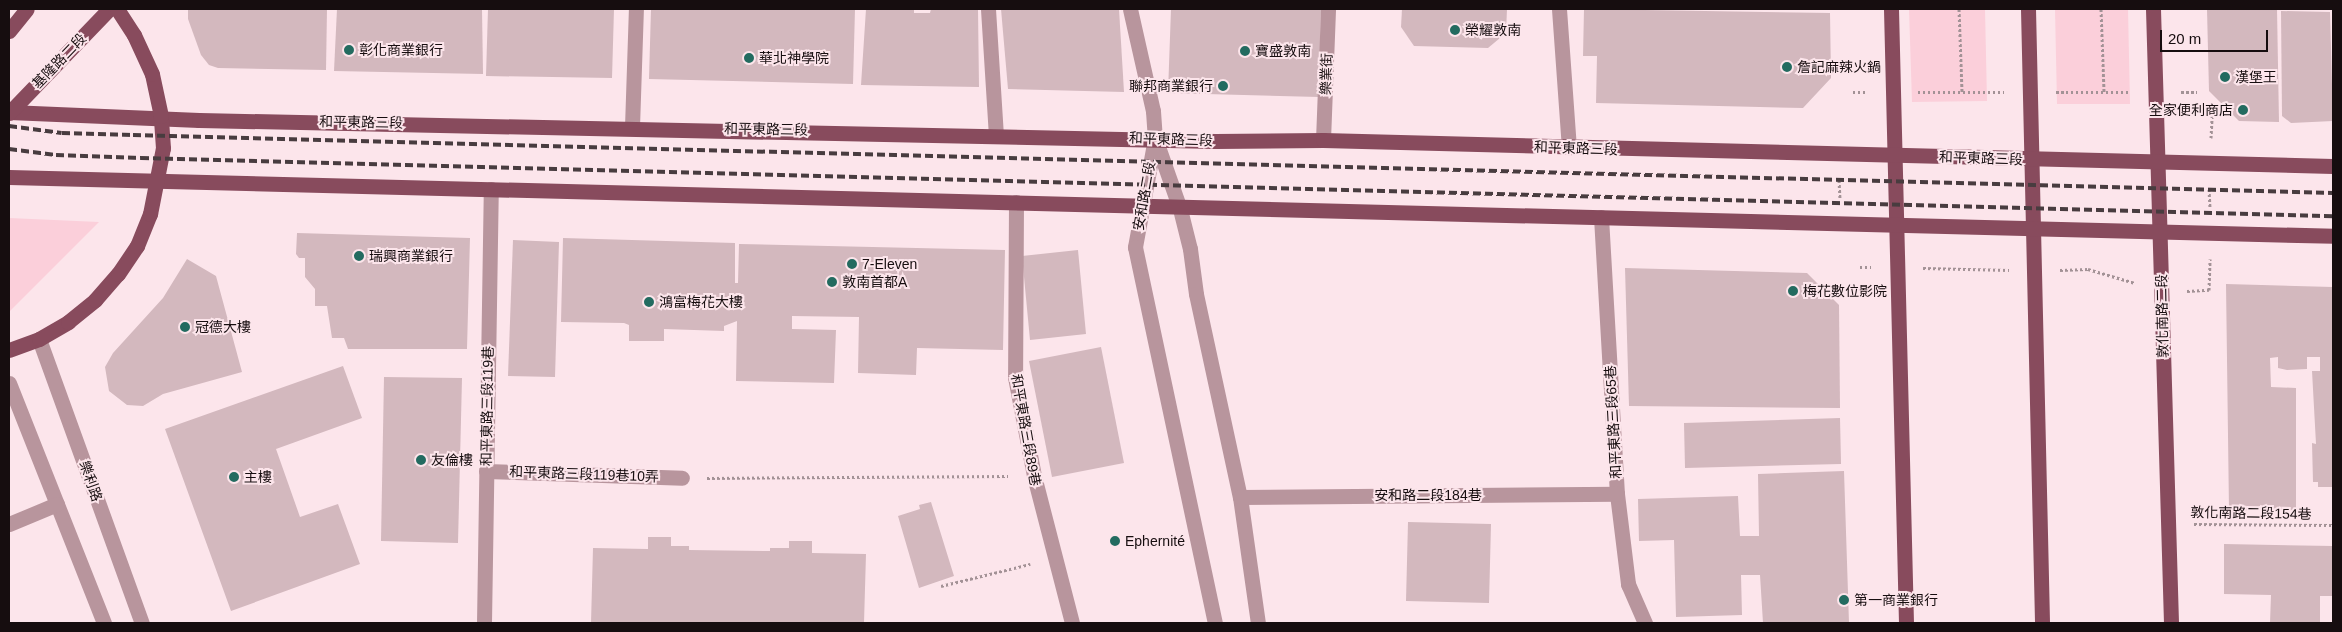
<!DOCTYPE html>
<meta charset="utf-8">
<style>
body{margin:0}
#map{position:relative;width:2342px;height:632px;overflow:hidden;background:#fce5eb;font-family:Arial,"Noto Sans TC",sans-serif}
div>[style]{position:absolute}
.green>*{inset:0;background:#fbcfda}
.building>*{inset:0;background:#d3b8be}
.path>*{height:3px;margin-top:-1.5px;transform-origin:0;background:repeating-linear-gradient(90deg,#a39296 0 2.5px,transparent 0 5px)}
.minor>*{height:15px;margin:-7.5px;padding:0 7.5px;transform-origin:7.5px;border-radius:7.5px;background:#b8959d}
.major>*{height:15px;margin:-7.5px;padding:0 7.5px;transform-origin:7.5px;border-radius:7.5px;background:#884b5d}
.rail>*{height:4px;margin-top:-2px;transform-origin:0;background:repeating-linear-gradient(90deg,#483c3f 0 8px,transparent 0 12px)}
.dots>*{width:14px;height:14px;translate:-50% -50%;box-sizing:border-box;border:2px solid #fce5eb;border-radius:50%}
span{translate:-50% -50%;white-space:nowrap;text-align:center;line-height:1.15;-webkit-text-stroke:4px #fce5eb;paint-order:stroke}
.poi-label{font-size:14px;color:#160d0f}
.left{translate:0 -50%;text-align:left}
.right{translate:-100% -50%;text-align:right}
.street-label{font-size:14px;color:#160d0f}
.frame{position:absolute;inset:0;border:10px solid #160d0f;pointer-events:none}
.scale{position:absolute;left:2160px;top:30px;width:108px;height:22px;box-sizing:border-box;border:2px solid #160d0f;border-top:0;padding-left:6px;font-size:15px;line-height:18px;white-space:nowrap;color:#160d0f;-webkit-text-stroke:4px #fce5eb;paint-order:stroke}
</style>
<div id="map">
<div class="green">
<div style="clip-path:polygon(1909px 9px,1985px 9px,1987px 101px,1912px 102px)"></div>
<div style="clip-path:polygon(2055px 9px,2128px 9px,2130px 104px,2057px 104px)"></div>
<div style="clip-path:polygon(9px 218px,99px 222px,9px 312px)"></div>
</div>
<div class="building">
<div style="clip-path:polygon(188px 9px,327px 9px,326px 70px,218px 68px,209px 65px,201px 55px,188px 19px)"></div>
<div style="clip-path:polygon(337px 9px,482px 9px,483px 74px,334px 71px)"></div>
<div style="clip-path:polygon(488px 9px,614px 9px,612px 78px,486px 76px)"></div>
<div style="clip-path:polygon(651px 9px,855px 9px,853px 84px,649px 79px)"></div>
<div style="clip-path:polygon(866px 9px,914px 9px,914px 13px,930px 13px,931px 9px,978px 9px,979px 87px,861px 85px)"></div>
<div style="clip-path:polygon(1001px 9px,1119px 9px,1124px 92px,1008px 89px)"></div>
<div style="clip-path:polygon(1171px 9px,1321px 9px,1319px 97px,1168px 93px)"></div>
<div style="clip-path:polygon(1402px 9px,1507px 9px,1506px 33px,1488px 48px,1414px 46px,1401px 27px)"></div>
<div style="clip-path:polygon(1584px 9px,1830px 13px,1831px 78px,1803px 108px,1596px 103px,1597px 56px,1583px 56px)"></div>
<div style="clip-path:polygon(2207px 9px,2277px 9px,2279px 122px,2239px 121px,2209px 91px)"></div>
<div style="clip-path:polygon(2281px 11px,2330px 12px,2333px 121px,2291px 123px,2282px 116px)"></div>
<div style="clip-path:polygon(297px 233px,470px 238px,467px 349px,348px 349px,344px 338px,332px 338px,327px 306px,315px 306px,315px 289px,305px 277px,305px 258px,299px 258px,296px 254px)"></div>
<div style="clip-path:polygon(563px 238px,735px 243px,735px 283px,738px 283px,739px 244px,1005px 250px,1003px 350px,917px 348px,916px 375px,858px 373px,859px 317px,792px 316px,792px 329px,836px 330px,834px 383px,736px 381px,737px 321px,724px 326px,724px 331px,664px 329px,664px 341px,629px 341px,629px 325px,624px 323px,561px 322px)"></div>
<div style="clip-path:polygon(513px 240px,559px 242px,555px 377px,508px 376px)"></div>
<div style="clip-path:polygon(1078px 250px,1086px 334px,1030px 340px,1022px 256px)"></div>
<div style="clip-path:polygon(187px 259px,216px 276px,242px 372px,163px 394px,143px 406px,127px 405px,109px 391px,105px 367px,113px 353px,163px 298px)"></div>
<div style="clip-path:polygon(1625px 268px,1807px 273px,1839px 305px,1840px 408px,1629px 406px)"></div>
<div style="clip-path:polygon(2226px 284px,2333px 287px,2333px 487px,2318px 487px,2318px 482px,2313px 482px,2312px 443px,2316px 444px,2312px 371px,2320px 371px,2320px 357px,2307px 357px,2307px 369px,2287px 370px,2278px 368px,2278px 357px,2270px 358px,2271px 387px,2296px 388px,2296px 510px,2229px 511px)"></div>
<div style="clip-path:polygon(1101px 347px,1124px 463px,1052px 477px,1029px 361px)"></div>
<div style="clip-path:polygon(343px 366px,362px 418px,276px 449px,300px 517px,338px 504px,360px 564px,231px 611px,165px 429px)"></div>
<div style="clip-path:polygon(384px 377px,462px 378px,458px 543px,381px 541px)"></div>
<div style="clip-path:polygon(1840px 418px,1841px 464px,1685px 468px,1684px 423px)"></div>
<div style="clip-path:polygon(1844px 471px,1849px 623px,1763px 623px,1760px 575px,1741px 575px,1742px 615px,1676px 617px,1674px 540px,1639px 541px,1638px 499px,1738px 496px,1740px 536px,1759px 536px,1758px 474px)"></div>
<div style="clip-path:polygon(931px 502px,954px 576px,919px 588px,898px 516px,920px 509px,919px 505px)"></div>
<div style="clip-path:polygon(1408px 522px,1491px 524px,1489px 603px,1406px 601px)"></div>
<div style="clip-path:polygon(648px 537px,671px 537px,671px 546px,689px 546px,689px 550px,770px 551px,770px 548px,789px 548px,789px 541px,812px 541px,812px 553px,866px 554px,864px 623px,591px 623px,593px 548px,648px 549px)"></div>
<div style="clip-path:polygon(2224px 544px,2333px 546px,2333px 596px,2320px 596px,2320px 623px,2270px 623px,2271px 595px,2224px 594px)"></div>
</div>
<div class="path">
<div style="left:1959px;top:9px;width:83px;rotate:87.9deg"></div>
<div style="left:2101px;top:9px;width:83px;rotate:87.9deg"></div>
<div style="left:1853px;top:92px;width:14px"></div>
<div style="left:1918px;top:92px;width:86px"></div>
<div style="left:2056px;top:92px;width:73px"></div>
<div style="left:2181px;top:92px;width:16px"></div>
<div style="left:2211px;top:138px;width:22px;rotate:-87deg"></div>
<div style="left:1839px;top:180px;width:18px;rotate:87deg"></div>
<div style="left:2209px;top:189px;width:18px;rotate:87deg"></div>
<div style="left:1860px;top:267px;width:11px"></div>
<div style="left:1923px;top:268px;width:86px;rotate:1.3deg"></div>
<div style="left:2060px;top:270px;width:28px;rotate:-2deg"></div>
<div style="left:2088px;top:269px;width:49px;rotate:16.6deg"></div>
<div style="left:2187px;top:291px;width:22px;rotate:-3deg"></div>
<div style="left:2209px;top:290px;width:31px;rotate:-88deg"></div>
<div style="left:707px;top:478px;width:301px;rotate:-0.4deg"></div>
<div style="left:2194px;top:524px;width:139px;rotate:0.4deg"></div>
<div style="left:941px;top:586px;width:92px;rotate:-13.9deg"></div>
</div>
<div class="minor">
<div style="left:988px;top:9px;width:126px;rotate:86.4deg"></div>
<div style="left:1130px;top:9px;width:105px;rotate:77.3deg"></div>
<div style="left:1153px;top:111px;width:27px;rotate:86deg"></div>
<div style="left:1155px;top:138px;width:75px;rotate:70.6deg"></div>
<div style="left:1180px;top:209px;width:41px;rotate:76deg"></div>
<div style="left:1190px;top:249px;width:45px;rotate:82.4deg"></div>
<div style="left:1196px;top:294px;width:208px;rotate:77.8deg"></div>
<div style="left:1240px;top:497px;width:127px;rotate:81.9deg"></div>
<div style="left:1559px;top:9px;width:139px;rotate:85.9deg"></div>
<div style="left:632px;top:127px;width:118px;rotate:-88.1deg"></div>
<div style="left:1155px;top:138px;width:111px;rotate:100.4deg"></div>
<div style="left:1135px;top:247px;width:384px;rotate:78deg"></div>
<div style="left:1323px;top:140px;width:131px;rotate:-87.8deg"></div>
<div style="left:1016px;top:202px;width:175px;rotate:90.3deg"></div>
<div style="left:1015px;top:377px;width:101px;rotate:79.1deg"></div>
<div style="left:1034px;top:476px;width:152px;rotate:75.5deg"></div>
<div style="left:1601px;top:217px;width:277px;rotate:86.7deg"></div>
<div style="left:1617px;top:494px;width:91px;rotate:83deg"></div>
<div style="left:1628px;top:584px;width:43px;rotate:66.4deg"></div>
<div style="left:39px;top:339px;width:302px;rotate:70.1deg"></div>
<div style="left:9px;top:383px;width:258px;rotate:68.4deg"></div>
<div style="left:486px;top:471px;width:196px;rotate:2deg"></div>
<div style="left:1240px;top:497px;width:377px;rotate:-0.5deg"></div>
<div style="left:9px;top:524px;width:52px;rotate:-22.6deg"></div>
<div style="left:484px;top:623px;width:434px;rotate:-89.1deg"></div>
</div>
<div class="major">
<div style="left:1891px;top:9px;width:614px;rotate:88.6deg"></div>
<div style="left:2028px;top:9px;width:614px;rotate:88.69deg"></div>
<div style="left:2153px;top:9px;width:614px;rotate:88.32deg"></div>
<div style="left:9px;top:31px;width:28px;rotate:-51deg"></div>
<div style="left:9px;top:112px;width:190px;rotate:2.4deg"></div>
<div style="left:199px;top:120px;width:1016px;rotate:1.18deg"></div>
<div style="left:1215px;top:141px;width:108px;rotate:-0.5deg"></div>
<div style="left:1323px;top:140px;width:1010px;rotate:1.47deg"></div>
<div style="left:9px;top:113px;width:144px;rotate:-46.1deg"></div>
<div style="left:9px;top:177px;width:2325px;rotate:1.45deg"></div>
<div style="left:9px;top:350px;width:32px;rotate:-20deg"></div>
<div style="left:39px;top:339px;width:34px;rotate:-30deg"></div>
<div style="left:68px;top:322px;width:35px;rotate:-39deg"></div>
<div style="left:95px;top:300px;width:35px;rotate:-49deg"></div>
<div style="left:118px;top:274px;width:34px;rotate:-56deg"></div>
<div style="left:137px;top:246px;width:35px;rotate:-68deg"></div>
<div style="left:150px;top:214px;width:67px;rotate:-78.9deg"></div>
<div style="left:163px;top:148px;width:32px;rotate:-94deg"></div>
<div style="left:161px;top:116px;width:43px;rotate:-102.1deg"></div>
<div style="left:152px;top:74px;width:43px;rotate:-114.8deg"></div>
<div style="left:134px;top:35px;width:31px;rotate:-123deg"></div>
</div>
<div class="rail">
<div style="left:9px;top:126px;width:53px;rotate:7.5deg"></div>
<div style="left:62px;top:133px;width:71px;rotate:1.6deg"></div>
<div style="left:133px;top:135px;width:2201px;rotate:1.51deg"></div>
<div style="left:9px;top:149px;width:47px;rotate:7.3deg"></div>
<div style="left:56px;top:155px;width:85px;rotate:2deg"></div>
<div style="left:141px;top:158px;width:2193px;rotate:1.52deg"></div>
</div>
<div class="dots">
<div style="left:1455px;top:30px;background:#236b60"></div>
<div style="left:349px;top:50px;background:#236b60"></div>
<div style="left:1245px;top:51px;background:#236b60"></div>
<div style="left:749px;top:58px;background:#236b60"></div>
<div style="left:1787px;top:67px;background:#236b60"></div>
<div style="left:2225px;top:77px;background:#236b60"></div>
<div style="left:1223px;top:86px;background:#236b60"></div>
<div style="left:2243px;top:110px;background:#236b60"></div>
<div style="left:359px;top:256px;background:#236b60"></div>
<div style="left:852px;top:264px;background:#236b60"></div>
<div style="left:832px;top:282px;background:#236b60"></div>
<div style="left:1793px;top:291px;background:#236b60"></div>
<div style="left:649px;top:302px;background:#236b60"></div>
<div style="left:185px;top:327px;background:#236b60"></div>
<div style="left:421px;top:460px;background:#236b60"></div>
<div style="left:234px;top:477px;background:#236b60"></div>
<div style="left:1115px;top:541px;background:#236b60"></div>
<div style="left:1844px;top:600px;background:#236b60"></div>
</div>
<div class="poi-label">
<span class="left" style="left:1465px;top:30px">榮耀敦南</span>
<span class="left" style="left:359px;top:50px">彰化商業銀行</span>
<span class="left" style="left:1255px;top:51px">寶盛敦南</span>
<span class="left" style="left:759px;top:58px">華北神學院</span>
<span class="left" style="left:1797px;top:67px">詹記麻辣火鍋</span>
<span class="left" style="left:2235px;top:77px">漢堡王</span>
<span class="right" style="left:1213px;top:86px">聯邦商業銀行</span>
<span class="right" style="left:2233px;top:110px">全家便利商店</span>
<span class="left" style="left:369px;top:256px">瑞興商業銀行</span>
<span class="left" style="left:862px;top:264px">7-Eleven</span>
<span class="left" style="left:842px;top:282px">敦南首都A</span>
<span class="left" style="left:1803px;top:291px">梅花數位影院</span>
<span class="left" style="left:659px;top:302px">鴻富梅花大樓</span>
<span class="left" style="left:195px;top:327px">冠德大樓</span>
<span class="left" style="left:431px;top:460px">友倫樓</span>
<span class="left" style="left:244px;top:477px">主樓</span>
<span class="left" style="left:1125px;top:541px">Ephernité</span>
<span class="left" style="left:1854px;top:600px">第一商業銀行</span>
</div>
<div class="street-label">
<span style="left:59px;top:61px;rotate:-46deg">基隆路二段</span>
<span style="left:1326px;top:74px;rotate:-88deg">樂業街</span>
<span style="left:361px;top:122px;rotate:1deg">和平東路三段</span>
<span style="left:766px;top:129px;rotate:1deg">和平東路三段</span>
<span style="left:1171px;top:139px;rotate:2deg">和平東路三段</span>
<span style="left:1576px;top:148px;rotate:2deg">和平東路三段</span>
<span style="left:1981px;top:158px;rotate:2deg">和平東路三段</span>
<span style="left:1144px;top:196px;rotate:-80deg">安和路二段</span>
<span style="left:2162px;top:316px;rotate:-91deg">敦化南路二段</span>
<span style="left:487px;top:406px;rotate:-89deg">和平東路三段119巷</span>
<span style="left:1613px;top:422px;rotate:-93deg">和平東路三段65巷</span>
<span style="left:1026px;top:430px;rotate:80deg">和平東路三段89巷</span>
<span style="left:584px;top:474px;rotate:2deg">和平東路三段119巷10弄</span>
<span style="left:91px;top:481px;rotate:71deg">樂利路</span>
<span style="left:1428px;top:495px">安和路二段184巷</span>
<span style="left:2251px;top:513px;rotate:1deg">敦化南路二段154巷</span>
</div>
<div class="frame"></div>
<div class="scale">20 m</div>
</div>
